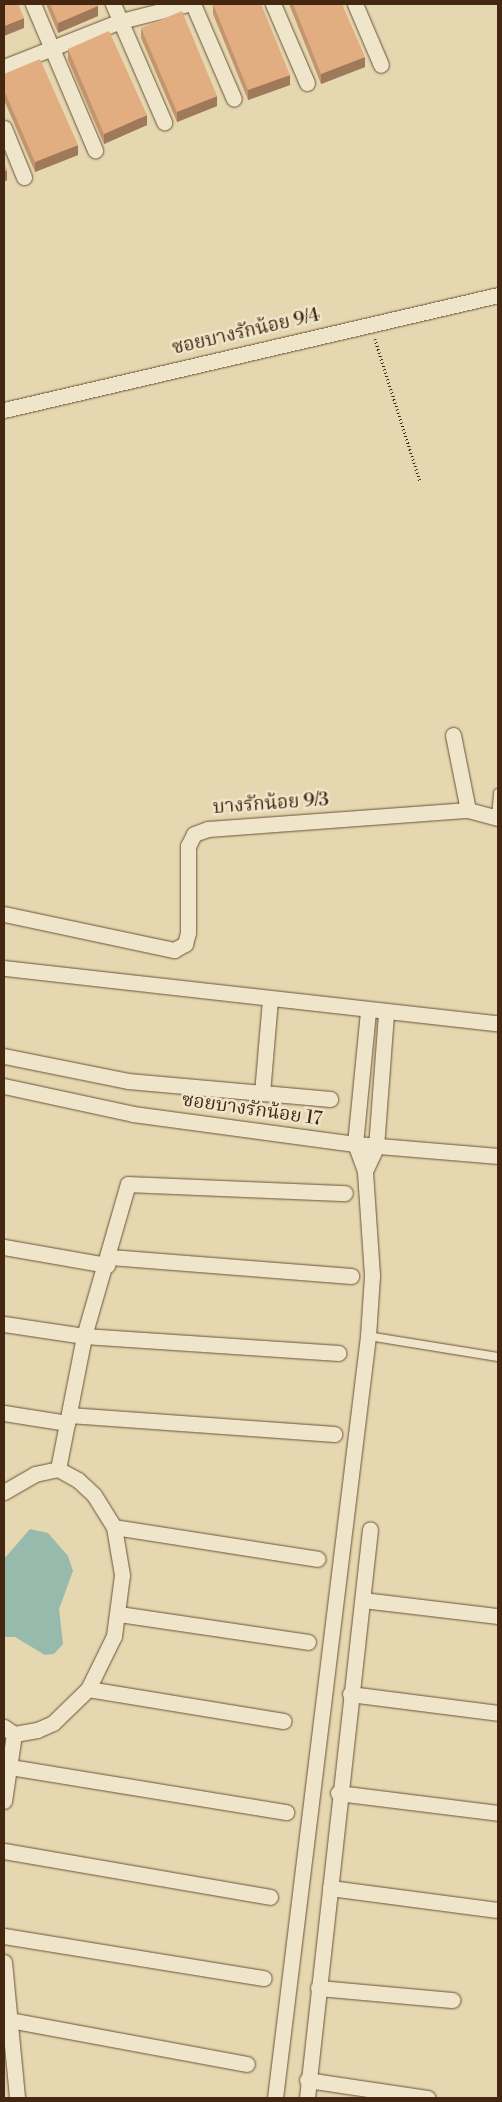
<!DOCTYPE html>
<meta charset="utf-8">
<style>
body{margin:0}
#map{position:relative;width:502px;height:2102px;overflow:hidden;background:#e5d7af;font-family:"Libre Bodoni","Noto Serif Thai",serif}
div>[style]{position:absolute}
.water>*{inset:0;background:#96baab}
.path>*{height:2.5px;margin-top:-1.25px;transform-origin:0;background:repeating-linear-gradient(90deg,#432711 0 1px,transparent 0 3.5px)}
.roads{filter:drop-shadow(0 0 1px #6c5338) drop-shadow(0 0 1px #6c5338)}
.service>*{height:8px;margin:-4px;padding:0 4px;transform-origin:4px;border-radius:4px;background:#eee5cb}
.minor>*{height:15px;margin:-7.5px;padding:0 7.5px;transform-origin:7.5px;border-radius:7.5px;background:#eee5cb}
.wall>*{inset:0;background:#c2956f}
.shaded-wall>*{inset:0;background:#9e795a}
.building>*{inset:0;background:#e2ad81}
span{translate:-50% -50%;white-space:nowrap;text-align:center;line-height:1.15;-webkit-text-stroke:5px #eee5cb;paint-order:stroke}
.street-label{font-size:19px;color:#432711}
.frame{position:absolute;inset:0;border:5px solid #432711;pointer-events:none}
</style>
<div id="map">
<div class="water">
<div style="clip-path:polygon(30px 1529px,48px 1533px,68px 1556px,73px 1571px,59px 1609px,63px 1644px,54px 1654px,45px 1655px,15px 1637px,4px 1637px,4px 1559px)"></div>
</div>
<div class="path">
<div style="left:375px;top:339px;width:149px;rotate:72.4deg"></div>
</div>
<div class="roads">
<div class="service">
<div style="left:496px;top:817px;width:24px;rotate:-85deg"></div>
<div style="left:368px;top:1336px;width:132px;rotate:9.2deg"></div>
</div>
<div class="minor">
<div style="left:33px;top:4px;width:159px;rotate:67deg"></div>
<div style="left:113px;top:4px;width:129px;rotate:66.6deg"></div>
<div style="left:193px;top:4px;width:103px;rotate:66.7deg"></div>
<div style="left:273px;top:4px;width:86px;rotate:66.7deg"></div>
<div style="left:355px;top:4px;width:66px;rotate:66.9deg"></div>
<div style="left:4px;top:67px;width:126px;rotate:-21.5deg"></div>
<div style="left:121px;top:21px;width:69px;rotate:-14.2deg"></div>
<div style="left:4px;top:128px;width:53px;rotate:67.8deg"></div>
<div style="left:4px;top:410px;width:507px;rotate:-13.1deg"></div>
<div style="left:453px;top:735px;width:76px;rotate:78.7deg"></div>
<div style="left:4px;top:914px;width:174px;rotate:12deg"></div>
<div style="left:174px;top:950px;width:13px;rotate:-29deg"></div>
<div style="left:185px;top:944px;width:11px;rotate:-75deg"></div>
<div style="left:188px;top:933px;width:87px;rotate:-90deg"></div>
<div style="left:188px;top:846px;width:13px;rotate:-63deg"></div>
<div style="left:194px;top:834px;width:15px;rotate:-20deg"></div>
<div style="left:208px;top:829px;width:261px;rotate:-4.2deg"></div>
<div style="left:468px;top:810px;width:31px;rotate:15deg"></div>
<div style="left:4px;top:968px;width:497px;rotate:6.4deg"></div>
<div style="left:4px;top:1056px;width:126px;rotate:11.4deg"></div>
<div style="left:128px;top:1081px;width:203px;rotate:5.1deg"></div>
<div style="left:4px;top:1086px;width:132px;rotate:12.2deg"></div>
<div style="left:133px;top:1114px;width:224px;rotate:7.7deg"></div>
<div style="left:355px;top:1144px;width:144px;rotate:4.8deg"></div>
<div style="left:262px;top:1093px;width:94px;rotate:-85.1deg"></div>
<div style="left:365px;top:1171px;width:26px;rotate:-65deg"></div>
<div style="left:376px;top:1147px;width:134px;rotate:-85.7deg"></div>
<div style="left:4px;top:1247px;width:105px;rotate:9.9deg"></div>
<div style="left:110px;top:1257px;width:242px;rotate:4.5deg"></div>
<div style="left:4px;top:1324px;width:81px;rotate:8.5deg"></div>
<div style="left:84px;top:1336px;width:255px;rotate:3.8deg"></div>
<div style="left:4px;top:1413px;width:64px;rotate:9deg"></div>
<div style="left:69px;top:1415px;width:266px;rotate:4.1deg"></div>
<div style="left:58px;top:1469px;width:136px;rotate:-78.9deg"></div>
<div style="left:84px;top:1336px;width:158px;rotate:-73.9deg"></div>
<div style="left:128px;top:1184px;width:217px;rotate:2.4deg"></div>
<div style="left:4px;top:1492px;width:36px;rotate:-30deg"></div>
<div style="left:35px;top:1474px;width:24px;rotate:-12deg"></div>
<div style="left:58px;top:1469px;width:23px;rotate:29deg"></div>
<div style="left:78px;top:1480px;width:22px;rotate:43deg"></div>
<div style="left:94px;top:1495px;width:38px;rotate:58deg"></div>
<div style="left:114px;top:1527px;width:49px;rotate:80.5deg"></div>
<div style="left:122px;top:1575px;width:62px;rotate:97.5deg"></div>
<div style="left:114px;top:1636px;width:59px;rotate:116.1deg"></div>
<div style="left:88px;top:1689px;width:49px;rotate:135.8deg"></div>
<div style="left:53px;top:1723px;width:17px;rotate:156deg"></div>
<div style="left:37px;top:1730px;width:23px;rotate:170deg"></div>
<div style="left:14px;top:1734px;width:12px;rotate:-145deg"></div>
<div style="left:114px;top:1527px;width:206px;rotate:8.9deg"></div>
<div style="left:363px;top:1600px;width:136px;rotate:6.8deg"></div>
<div style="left:119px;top:1614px;width:191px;rotate:8.4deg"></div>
<div style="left:88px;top:1689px;width:198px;rotate:9.3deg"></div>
<div style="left:350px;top:1694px;width:149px;rotate:7.3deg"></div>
<div style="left:4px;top:1766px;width:286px;rotate:9.3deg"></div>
<div style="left:338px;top:1793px;width:161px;rotate:7.1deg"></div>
<div style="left:4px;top:1801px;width:68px;rotate:-81.5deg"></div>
<div style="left:4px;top:1851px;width:270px;rotate:9.8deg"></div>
<div style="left:330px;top:1888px;width:167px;rotate:7.5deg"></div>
<div style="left:4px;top:1936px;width:263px;rotate:9.2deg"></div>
<div style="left:4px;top:1962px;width:137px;rotate:84.5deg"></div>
<div style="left:318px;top:1988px;width:135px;rotate:5.1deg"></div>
<div style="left:4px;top:2019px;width:247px;rotate:10.5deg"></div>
<div style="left:307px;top:2080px;width:122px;rotate:8.5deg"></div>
<div style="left:275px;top:2098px;width:768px;rotate:-83.04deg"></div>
<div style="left:368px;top:1336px;width:61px;rotate:-86.2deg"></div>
<div style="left:372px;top:1275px;width:104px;rotate:-93.9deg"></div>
<div style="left:365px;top:1171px;width:29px;rotate:-110deg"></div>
<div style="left:355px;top:1144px;width:134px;rotate:-84.4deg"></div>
<div style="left:307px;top:2098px;width:572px;rotate:-83.68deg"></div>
</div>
</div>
<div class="wall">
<div style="clip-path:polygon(46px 4px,98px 4px,98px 16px,58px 33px)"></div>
<div style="clip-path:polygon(213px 4px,290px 85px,248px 100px,213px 14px)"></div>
<div style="clip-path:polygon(289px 4px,342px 4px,365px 67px,321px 84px)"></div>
<div style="clip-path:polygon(141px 28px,217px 106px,177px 122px,141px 38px)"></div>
<div style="clip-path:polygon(68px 49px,147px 125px,104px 144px,68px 60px)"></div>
<div style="clip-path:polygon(4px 74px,78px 155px,35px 172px,4px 100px)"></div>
</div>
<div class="shaded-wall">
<div style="clip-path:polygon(98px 6px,98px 16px,58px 33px,58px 23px)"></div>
<div style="clip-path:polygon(24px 18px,24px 28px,4px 36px,4px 26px)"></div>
<div style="clip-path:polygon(365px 57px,365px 67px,321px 84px,321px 74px)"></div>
<div style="clip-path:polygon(290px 75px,290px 85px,248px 100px,248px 90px)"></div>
<div style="clip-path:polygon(217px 96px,217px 106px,177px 122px,177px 112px)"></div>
<div style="clip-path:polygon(147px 115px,147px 125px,104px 144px,104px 134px)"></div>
<div style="clip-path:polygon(78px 145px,78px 155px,35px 172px,35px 162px)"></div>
<div style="clip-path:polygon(7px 170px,7px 180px,4px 182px,4px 172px)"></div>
</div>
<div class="building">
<div style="clip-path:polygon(4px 4px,18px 4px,24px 18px,4px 26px)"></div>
<div style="clip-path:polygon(50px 4px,98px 4px,98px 6px,58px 23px)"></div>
<div style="clip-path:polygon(213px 4px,261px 4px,290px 75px,248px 90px)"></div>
<div style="clip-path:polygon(293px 4px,342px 4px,365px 57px,321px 74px)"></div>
<div style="clip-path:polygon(182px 11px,217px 96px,177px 112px,141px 28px)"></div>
<div style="clip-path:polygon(109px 31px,147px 115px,104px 134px,68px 49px)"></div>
<div style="clip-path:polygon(40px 59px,78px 145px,35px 162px,4px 90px,4px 74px)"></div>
<div style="clip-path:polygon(4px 162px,7px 170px,4px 172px)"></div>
</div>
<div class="street-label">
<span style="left:246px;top:332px;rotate:-13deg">ซอยบางรักน้อย 9/4</span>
<span style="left:271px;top:804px;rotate:-4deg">บางรักน้อย 9/3</span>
<span style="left:252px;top:1110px;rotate:8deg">ซอยบางรักน้อย 17</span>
</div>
<div class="frame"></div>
</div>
